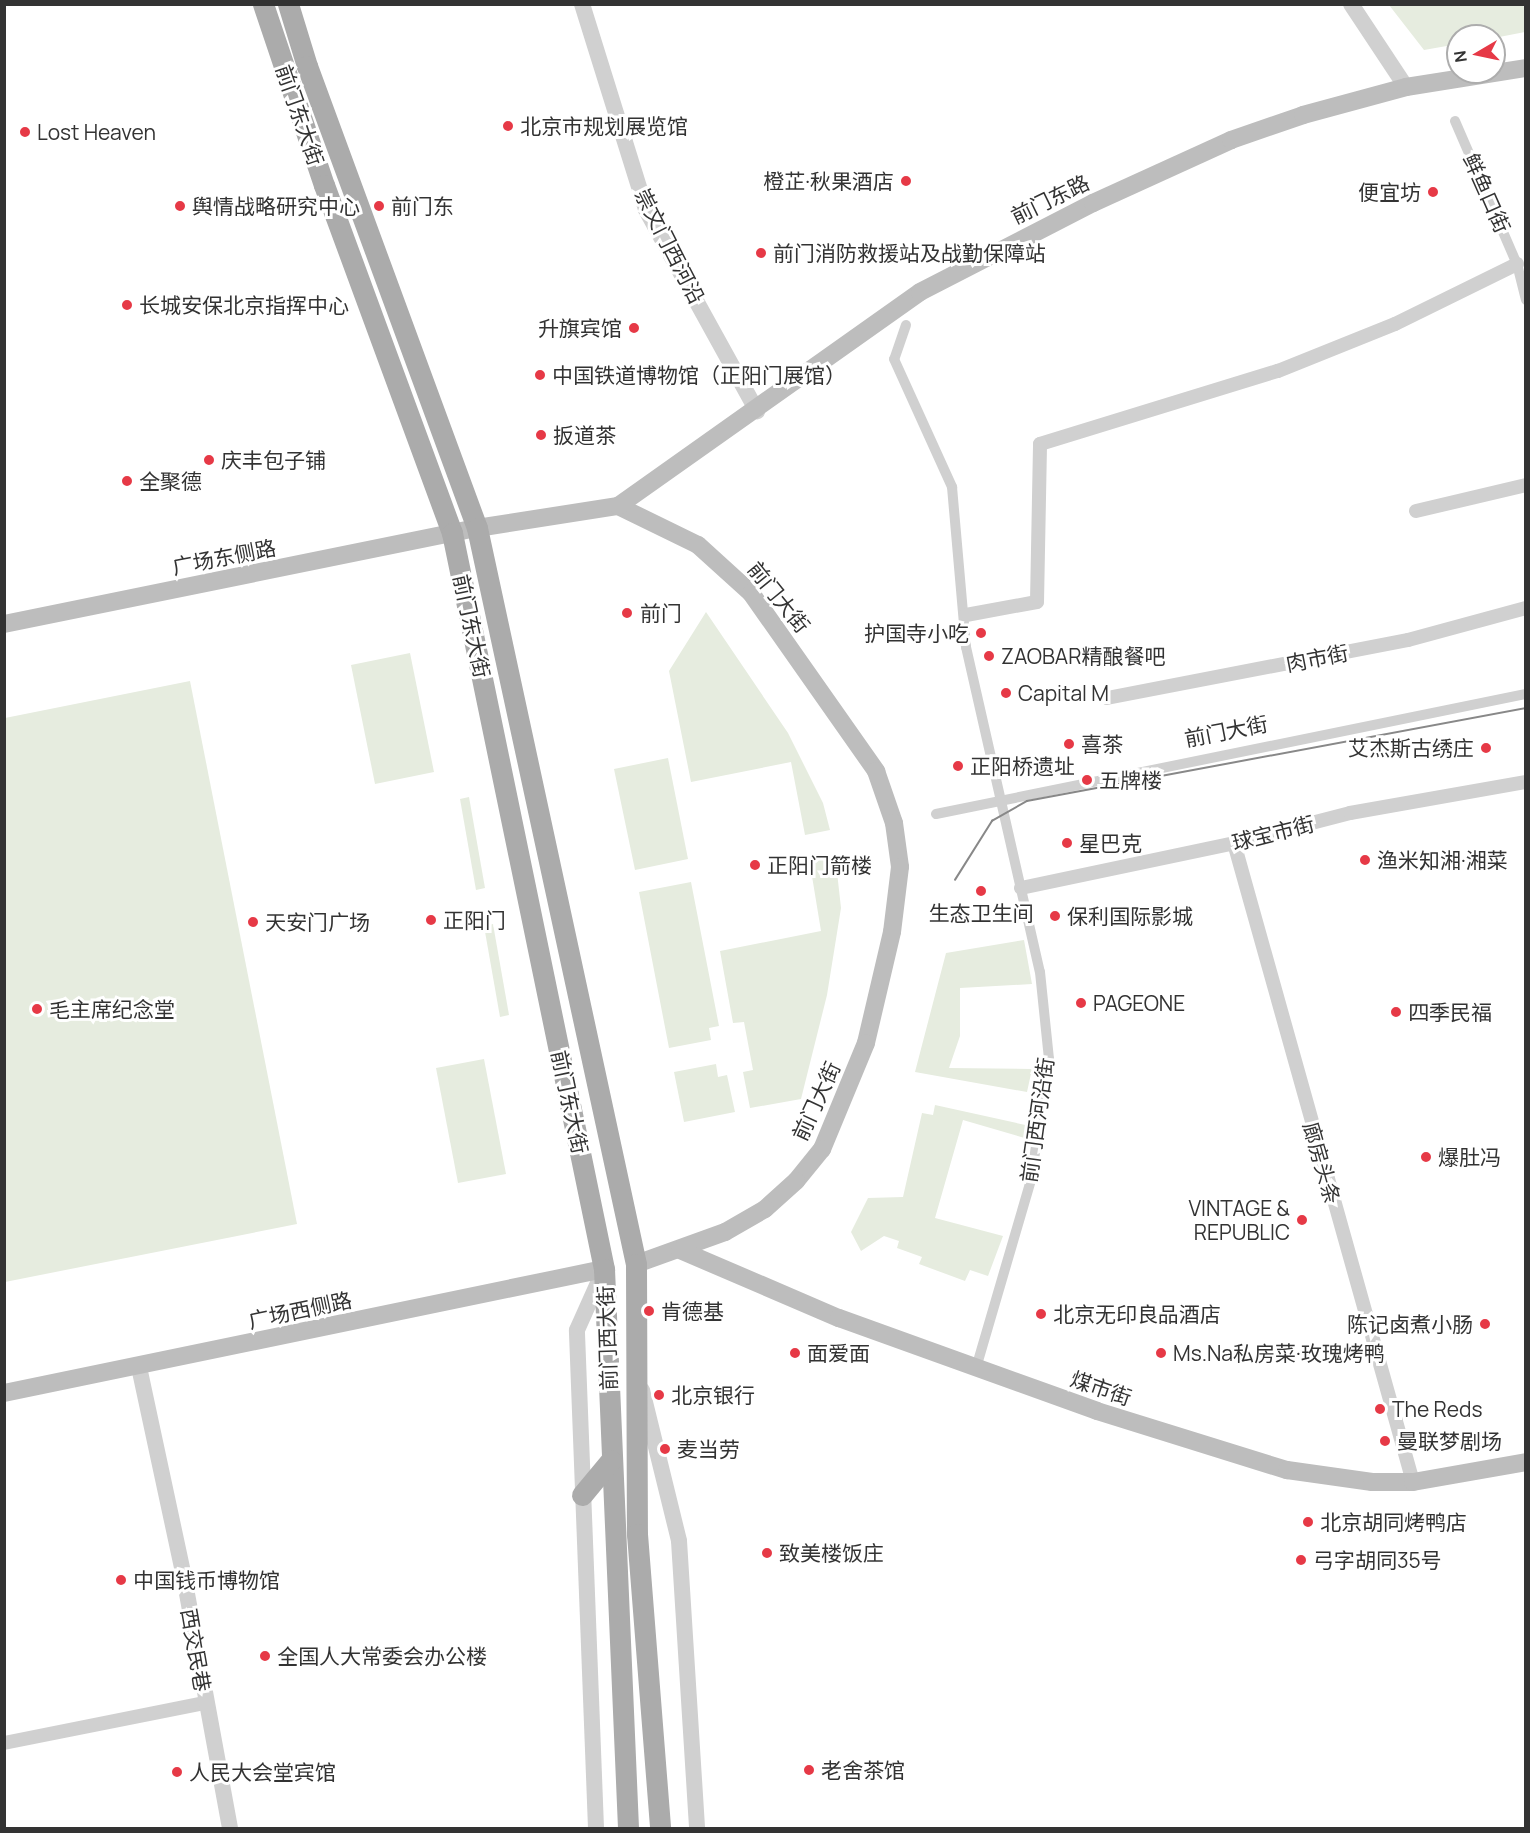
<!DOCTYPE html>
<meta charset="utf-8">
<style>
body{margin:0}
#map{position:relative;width:1530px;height:1833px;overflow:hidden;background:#fff;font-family:Manrope,"Noto Sans SC",sans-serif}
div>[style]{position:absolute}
.green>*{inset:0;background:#e6ecdf}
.pedestrian>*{height:10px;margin:-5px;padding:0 5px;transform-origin:5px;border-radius:5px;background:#d0d0d0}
.minor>*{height:14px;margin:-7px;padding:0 7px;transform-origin:7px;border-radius:7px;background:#d0d0d0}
.tertiary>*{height:16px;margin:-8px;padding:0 8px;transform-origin:8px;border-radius:8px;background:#d0d0d0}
.secondary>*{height:18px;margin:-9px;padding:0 9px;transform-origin:9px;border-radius:9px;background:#bdbdbd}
.primary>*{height:21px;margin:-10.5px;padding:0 10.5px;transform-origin:10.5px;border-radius:10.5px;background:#ababab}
.tram>*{height:1.5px;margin:-0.75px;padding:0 0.75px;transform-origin:0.75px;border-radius:0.75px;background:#888}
.dots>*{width:16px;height:16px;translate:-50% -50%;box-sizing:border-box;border:3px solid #fff;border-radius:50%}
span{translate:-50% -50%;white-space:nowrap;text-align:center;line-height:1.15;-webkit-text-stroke:6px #fff;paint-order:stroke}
.street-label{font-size:21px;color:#333}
.poi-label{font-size:21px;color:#333}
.left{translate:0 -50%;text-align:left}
.right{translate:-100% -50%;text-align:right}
.frame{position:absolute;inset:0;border:6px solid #333;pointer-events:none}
.north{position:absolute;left:1446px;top:24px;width:60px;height:60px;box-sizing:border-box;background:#fff;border:2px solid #adadad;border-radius:50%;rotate:261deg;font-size:16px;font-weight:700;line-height:24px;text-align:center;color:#333}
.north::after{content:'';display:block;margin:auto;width:21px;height:27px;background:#e63946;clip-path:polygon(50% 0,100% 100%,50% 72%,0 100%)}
</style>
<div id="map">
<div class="green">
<div style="clip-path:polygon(1389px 5px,1521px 5px,1525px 7px,1525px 32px,1494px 38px,1458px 36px,1458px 44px,1424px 50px)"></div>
<div style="clip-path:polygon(706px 612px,788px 733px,823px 803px,830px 830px,805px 835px,791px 762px,691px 782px,669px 671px)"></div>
<div style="clip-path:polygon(410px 653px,434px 772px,375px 784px,351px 665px)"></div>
<div style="clip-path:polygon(190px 681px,297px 1224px,5px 1282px,5px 718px)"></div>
<div style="clip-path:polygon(668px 758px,688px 859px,635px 870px,614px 769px)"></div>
<div style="clip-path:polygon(469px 797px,485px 888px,476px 890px,460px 799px)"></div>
<div style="clip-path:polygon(835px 854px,841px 908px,827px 995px,801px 1099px,750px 1108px,743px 1072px,753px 1070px,744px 1022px,733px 1023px,720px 951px,821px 931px,809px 858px)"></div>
<div style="clip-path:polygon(691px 882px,719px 1026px,709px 1028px,711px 1040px,669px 1048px,639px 892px)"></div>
<div style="clip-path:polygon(493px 924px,509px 1015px,500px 1017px,484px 926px)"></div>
<div style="clip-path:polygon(1024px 940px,1032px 984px,960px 988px,960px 1036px,949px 1068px,1032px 1069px,1027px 1092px,915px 1072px,946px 953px)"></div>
<div style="clip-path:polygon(484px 1059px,506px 1174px,458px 1183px,436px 1068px)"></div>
<div style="clip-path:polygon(716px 1064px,718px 1077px,727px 1075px,735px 1112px,684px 1122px,674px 1072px)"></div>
<div style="clip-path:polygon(935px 1105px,1030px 1126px,1028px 1139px,963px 1120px,935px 1218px,1003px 1236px,988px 1276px,970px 1270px,965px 1281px,919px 1264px,922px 1257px,897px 1248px,899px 1241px,884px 1236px,861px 1251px,851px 1232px,868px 1198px,903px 1197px,922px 1113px,933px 1115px)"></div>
</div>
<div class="pedestrian">
<div style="left:1455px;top:121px;width:156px;rotate:66.6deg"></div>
<div style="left:1517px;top:264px;width:37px;rotate:76deg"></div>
<div style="left:906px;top:325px;width:36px;rotate:109deg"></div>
<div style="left:894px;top:359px;width:141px;rotate:65.6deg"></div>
<div style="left:952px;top:487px;width:161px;rotate:85deg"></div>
<div style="left:966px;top:647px;width:333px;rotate:77.2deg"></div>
<div style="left:1040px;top:972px;width:87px;rotate:84.1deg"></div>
<div style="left:1049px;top:1059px;width:122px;rotate:98.5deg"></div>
<div style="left:1031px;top:1180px;width:196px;rotate:106.3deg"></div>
<div style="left:936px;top:814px;width:602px;rotate:-11.5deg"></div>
</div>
<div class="minor">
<div style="left:1416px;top:511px;width:113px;rotate:-13.3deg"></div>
<div style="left:966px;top:615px;width:72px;rotate:-10.4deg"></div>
<div style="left:1037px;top:602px;width:158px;rotate:-88.9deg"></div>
<div style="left:1040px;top:444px;width:249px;rotate:-17.1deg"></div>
<div style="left:1278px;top:371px;width:126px;rotate:-21.9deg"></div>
<div style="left:1395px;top:324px;width:136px;rotate:-26.2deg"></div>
<div style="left:1107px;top:698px;width:307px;rotate:-10.9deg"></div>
<div style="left:1408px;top:640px;width:122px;rotate:-15.2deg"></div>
<div style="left:1234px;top:843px;width:664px;rotate:74.35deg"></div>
<div style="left:1021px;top:888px;width:218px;rotate:-11.9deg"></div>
<div style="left:1234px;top:843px;width:120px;rotate:-14.5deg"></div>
<div style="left:1350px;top:813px;width:179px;rotate:-10deg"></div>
<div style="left:4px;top:1743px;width:205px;rotate:-11.3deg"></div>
</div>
<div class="tertiary">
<div style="left:582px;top:4px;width:216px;rotate:72.7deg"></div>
<div style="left:646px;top:210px;width:230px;rotate:61.1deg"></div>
<div style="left:1351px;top:4px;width:100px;rotate:56.5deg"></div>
<div style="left:139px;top:1367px;width:210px;rotate:77.9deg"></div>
<div style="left:183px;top:1572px;width:260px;rotate:79.6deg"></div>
<div style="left:642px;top:1390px;width:155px;rotate:76.2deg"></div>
<div style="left:679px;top:1541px;width:288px;rotate:86.4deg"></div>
<div style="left:596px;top:1828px;width:498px;rotate:-92.2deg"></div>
<div style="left:577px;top:1330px;width:64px;rotate:-65.9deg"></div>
</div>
<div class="secondary">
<div style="left:618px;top:506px;width:89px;rotate:26deg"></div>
<div style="left:698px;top:545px;width:72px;rotate:42.2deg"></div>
<div style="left:751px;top:593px;width:218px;rotate:54.9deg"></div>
<div style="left:876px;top:771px;width:55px;rotate:70.9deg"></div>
<div style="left:894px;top:823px;width:44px;rotate:82.2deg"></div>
<div style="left:900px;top:867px;width:65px;rotate:97deg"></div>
<div style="left:892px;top:932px;width:114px;rotate:103.2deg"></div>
<div style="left:866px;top:1043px;width:115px;rotate:112.5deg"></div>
<div style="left:822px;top:1149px;width:41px;rotate:129.1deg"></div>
<div style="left:796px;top:1181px;width:42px;rotate:137.9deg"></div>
<div style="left:765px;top:1209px;width:46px;rotate:150.1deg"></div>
<div style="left:725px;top:1232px;width:95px;rotate:160.2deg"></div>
<div style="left:4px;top:624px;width:483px;rotate:-11.5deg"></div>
<div style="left:477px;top:528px;width:143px;rotate:-8.9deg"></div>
<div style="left:618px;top:506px;width:370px;rotate:-35.3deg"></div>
<div style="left:920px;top:292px;width:195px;rotate:-27.2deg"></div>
<div style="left:1093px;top:203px;width:152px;rotate:-24.5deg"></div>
<div style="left:1231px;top:140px;width:76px;rotate:-19.1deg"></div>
<div style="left:1303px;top:115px;width:107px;rotate:-15.2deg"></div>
<div style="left:1406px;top:87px;width:121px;rotate:-9deg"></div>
<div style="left:680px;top:1250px;width:173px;rotate:23.2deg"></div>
<div style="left:839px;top:1318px;width:274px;rotate:19.8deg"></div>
<div style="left:1097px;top:1411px;width:199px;rotate:17.3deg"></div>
<div style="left:1287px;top:1470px;width:86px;rotate:8deg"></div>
<div style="left:1372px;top:1482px;width:41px"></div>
<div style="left:1413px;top:1482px;width:115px;rotate:-10deg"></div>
<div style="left:4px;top:1393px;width:613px;rotate:-11.68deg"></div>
</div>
<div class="primary">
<div style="left:263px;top:4px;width:191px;rotate:71.4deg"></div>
<div style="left:324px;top:185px;width:371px;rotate:69.8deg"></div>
<div style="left:452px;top:533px;width:752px;rotate:78.33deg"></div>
<div style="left:604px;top:1269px;width:560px;rotate:87.54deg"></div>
<div style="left:288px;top:4px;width:65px;rotate:73deg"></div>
<div style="left:307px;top:66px;width:492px;rotate:69.8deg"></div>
<div style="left:477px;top:528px;width:753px;rotate:77.81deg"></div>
<div style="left:636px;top:1264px;width:270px;rotate:89.8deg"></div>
<div style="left:637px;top:1534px;width:295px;rotate:85.5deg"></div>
<div style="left:582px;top:1495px;width:45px;rotate:-50.4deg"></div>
</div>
<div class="tram">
<div style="left:955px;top:880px;width:70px;rotate:-57.9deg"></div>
<div style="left:992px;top:821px;width:40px;rotate:-29.7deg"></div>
<div style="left:1027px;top:801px;width:508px;rotate:-10.56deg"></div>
</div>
<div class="dots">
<div style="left:508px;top:126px;background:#e63946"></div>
<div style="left:25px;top:132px;background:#e63946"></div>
<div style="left:906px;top:181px;background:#e63946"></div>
<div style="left:1433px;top:192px;background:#e63946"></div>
<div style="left:180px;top:206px;background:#e63946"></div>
<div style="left:379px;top:206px;background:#e63946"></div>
<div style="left:761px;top:253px;background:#e63946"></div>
<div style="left:127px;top:305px;background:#e63946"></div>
<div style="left:634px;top:328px;background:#e63946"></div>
<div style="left:540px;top:375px;background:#e63946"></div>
<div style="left:541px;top:435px;background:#e63946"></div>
<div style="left:209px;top:460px;background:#e63946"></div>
<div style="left:127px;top:481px;background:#e63946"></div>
<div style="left:627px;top:613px;background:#e63946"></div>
<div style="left:981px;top:633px;background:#e63946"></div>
<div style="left:989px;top:656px;background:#e63946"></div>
<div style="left:1006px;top:693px;background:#e63946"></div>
<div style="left:1069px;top:744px;background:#e63946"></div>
<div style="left:1486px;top:748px;background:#e63946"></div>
<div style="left:958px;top:766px;background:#e63946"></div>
<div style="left:1087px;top:780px;background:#e63946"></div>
<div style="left:1067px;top:843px;background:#e63946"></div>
<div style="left:1365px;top:860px;background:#e63946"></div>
<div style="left:755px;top:865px;background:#e63946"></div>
<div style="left:981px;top:891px;background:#e63946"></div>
<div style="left:1055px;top:916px;background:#e63946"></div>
<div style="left:431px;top:920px;background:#e63946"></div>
<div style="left:253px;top:922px;background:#e63946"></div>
<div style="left:1081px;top:1003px;background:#e63946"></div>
<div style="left:37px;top:1009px;background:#e63946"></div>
<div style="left:1396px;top:1012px;background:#e63946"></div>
<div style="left:1426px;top:1157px;background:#e63946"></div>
<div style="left:1302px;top:1220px;background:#e63946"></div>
<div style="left:649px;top:1311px;background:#e63946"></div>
<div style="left:1041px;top:1314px;background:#e63946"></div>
<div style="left:1485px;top:1324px;background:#e63946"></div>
<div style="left:795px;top:1353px;background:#e63946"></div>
<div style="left:1161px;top:1353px;background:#e63946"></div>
<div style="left:659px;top:1395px;background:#e63946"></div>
<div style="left:1380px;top:1409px;background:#e63946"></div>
<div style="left:1385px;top:1441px;background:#e63946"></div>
<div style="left:665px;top:1449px;background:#e63946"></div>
<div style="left:1308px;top:1522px;background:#e63946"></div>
<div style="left:767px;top:1553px;background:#e63946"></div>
<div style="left:1301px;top:1560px;background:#e63946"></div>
<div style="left:121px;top:1580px;background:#e63946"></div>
<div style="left:265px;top:1656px;background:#e63946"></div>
<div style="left:809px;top:1770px;background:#e63946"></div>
<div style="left:177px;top:1772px;background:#e63946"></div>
</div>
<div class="street-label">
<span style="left:300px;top:115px;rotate:71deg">前门东大街</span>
<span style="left:1487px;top:193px;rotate:66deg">鲜鱼口街</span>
<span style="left:1050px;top:199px;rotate:-26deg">前门东路</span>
<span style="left:670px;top:246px;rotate:63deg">崇文门西河沿</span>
<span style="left:224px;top:557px;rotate:-11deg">广场东侧路</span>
<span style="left:779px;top:597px;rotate:51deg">前门大街</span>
<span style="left:472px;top:626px;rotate:78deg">前门东大街</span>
<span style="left:1317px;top:658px;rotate:-11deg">肉市街</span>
<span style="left:1226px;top:731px;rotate:-11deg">前门大街</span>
<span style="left:1273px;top:833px;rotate:-14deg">球宝市街</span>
<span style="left:816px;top:1101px;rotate:-65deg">前门大街</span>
<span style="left:570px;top:1102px;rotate:78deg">前门东大街</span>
<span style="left:1037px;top:1120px;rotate:-82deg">前门西河沿街</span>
<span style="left:1322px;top:1163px;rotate:74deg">廊房头条</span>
<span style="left:300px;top:1310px;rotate:-12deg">广场西侧路</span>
<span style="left:607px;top:1338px;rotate:-92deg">前门西大街</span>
<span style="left:1101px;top:1388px;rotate:19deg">煤市街</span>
<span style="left:196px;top:1650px;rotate:80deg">西交民巷</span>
</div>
<div class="poi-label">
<span class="left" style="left:520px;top:126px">北京市规划展览馆</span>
<span class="left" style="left:37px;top:132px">Lost Heaven</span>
<span class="right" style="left:894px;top:181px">橙芷·秋果酒店</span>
<span class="right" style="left:1421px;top:192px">便宜坊</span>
<span class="left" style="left:192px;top:206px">舆情战略研究中心</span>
<span class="left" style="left:391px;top:206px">前门东</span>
<span class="left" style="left:773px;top:253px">前门消防救援站及战勤保障站</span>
<span class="left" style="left:139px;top:305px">长城安保北京指挥中心</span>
<span class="right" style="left:622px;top:328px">升旗宾馆</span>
<span class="left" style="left:552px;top:375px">中国铁道博物馆（正阳门展馆）</span>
<span class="left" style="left:553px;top:435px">扳道茶</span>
<span class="left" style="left:221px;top:460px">庆丰包子铺</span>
<span class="left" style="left:139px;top:481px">全聚德</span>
<span class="left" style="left:640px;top:613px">前门</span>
<span class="right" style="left:969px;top:633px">护国寺小吃</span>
<span class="left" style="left:1001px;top:656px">ZAOBAR精酿餐吧</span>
<span class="left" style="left:1018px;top:693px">Capital M</span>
<span class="left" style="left:1081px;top:744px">喜茶</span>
<span class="right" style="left:1474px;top:748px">艾杰斯古绣庄</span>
<span class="left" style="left:970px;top:766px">正阳桥遗址</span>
<span class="left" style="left:1099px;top:780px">五牌楼</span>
<span class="left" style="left:1079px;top:843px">星巴克</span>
<span class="left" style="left:1377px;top:860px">渔米知湘·湘菜</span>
<span class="left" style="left:767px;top:865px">正阳门箭楼</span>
<span style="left:981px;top:913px">生态卫生间</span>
<span class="left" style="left:1067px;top:916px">保利国际影城</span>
<span class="left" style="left:443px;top:920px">正阳门</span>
<span class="left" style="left:265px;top:922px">天安门广场</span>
<span class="left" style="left:1093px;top:1003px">PAGEONE</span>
<span class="left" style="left:49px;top:1009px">毛主席纪念堂</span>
<span class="left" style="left:1408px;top:1012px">四季民福</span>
<span class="left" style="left:1438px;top:1157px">爆肚冯</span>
<span class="right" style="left:1290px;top:1220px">VINTAGE &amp;<br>REPUBLIC</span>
<span class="left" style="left:661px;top:1311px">肯德基</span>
<span class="left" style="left:1053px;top:1314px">北京无印良品酒店</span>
<span class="right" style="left:1473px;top:1324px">陈记卤煮小肠</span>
<span class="left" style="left:807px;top:1353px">面爱面</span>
<span class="left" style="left:1173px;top:1353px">Ms.Na私房菜·玫瑰烤鸭</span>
<span class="left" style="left:671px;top:1395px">北京银行</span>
<span class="left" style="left:1392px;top:1409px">The Reds</span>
<span class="left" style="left:1397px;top:1441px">曼联梦剧场</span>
<span class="left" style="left:677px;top:1449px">麦当劳</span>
<span class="left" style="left:1320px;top:1522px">北京胡同烤鸭店</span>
<span class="left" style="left:779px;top:1553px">致美楼饭庄</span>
<span class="left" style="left:1313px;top:1560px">弓字胡同35号</span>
<span class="left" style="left:133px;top:1580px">中国钱币博物馆</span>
<span class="left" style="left:277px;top:1656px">全国人大常委会办公楼</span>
<span class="left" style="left:821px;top:1770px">老舍茶馆</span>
<span class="left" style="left:189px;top:1772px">人民大会堂宾馆</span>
</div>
<div class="frame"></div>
<div class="north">N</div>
</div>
